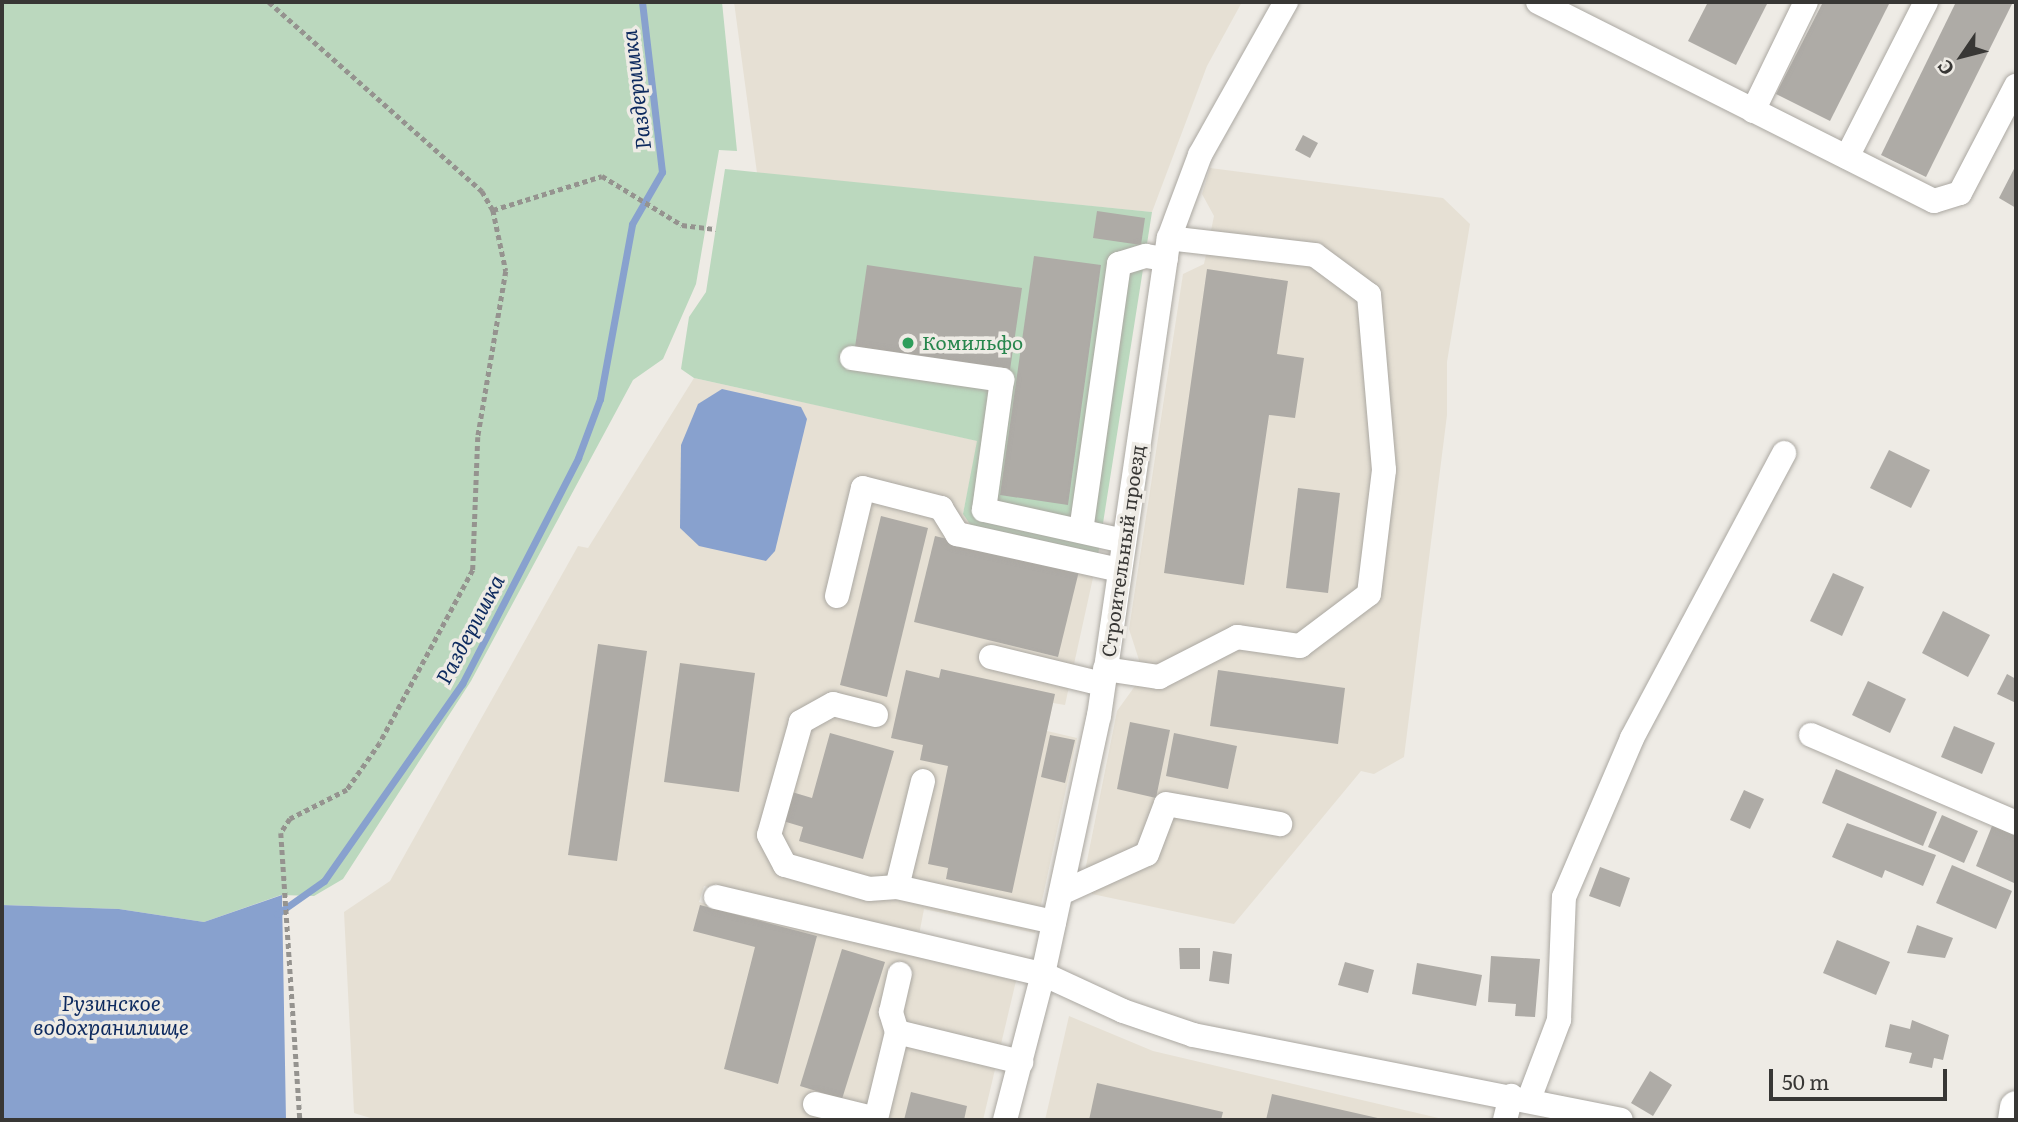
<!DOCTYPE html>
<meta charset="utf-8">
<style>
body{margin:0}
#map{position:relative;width:2018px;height:1122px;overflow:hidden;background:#eeebe5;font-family:Literata,serif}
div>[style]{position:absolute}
.built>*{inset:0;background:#e6e0d4}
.green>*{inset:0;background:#bbd8be}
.water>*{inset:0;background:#88a1ce}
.stream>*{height:7px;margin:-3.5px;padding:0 3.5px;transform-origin:3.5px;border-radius:3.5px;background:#88a1ce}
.building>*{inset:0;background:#aeaba6}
.path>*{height:4.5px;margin-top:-2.25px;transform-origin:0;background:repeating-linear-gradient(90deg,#95938f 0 5px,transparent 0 8.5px)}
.roads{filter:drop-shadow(0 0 2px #aba8a2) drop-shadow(0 0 2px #aba8a2)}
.minor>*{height:24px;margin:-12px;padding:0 12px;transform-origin:12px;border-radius:12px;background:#fff}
.major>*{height:32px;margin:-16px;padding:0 16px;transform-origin:16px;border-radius:16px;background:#fff}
.dots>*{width:19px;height:19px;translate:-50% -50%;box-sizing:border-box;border:4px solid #eeebe5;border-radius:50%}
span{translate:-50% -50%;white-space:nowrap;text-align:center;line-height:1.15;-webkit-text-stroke:7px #eeebe5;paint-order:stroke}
.leisure-label{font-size:19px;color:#27864d}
.left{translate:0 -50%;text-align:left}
.street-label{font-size:19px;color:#383735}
.water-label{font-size:21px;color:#0c295e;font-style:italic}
.frame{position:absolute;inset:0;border:4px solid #383735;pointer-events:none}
.north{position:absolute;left:1927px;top:21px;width:70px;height:70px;-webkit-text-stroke:5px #eeebe5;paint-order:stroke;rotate:235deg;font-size:19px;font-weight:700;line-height:28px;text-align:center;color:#383735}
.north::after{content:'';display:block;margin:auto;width:24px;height:32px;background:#383735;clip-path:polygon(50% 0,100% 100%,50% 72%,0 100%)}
.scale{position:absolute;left:1769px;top:1069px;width:178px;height:32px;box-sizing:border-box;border:4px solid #383735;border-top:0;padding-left:9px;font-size:21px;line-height:24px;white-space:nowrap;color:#383735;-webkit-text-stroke:5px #eeebe5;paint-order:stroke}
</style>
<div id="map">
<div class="built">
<div style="clip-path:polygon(734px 2px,1242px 2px,1207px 66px,1152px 212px,757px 173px)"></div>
<div style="clip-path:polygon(1210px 168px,1443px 198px,1470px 224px,1447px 362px,1447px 415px,1404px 757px,1374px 774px,1361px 771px,1234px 924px,1092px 894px,1086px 866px,1117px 711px,1135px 686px,1139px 660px,1129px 629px,1183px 274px,1204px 264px,1214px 216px,1202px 194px)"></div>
<div style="clip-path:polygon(694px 378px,978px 441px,963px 514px,1098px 555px,1065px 705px,1053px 703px,1047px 731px,1077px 738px,1035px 933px,924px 909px,919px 935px,704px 886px,699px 902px,1016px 981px,983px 1120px,377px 1120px,354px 1113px,344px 912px,390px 881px,578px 546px,588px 548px)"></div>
<div style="clip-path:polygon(1069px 1016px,1153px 1051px,1447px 1120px,1045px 1120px)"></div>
</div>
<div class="green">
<div style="clip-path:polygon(2px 2px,722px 2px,737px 151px,719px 150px,696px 284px,663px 359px,633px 380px,471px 681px,343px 879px,314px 896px,281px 895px,204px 922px,119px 909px,2px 905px)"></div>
<div style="clip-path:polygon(725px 169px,1152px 212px,1098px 555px,972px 527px,963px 514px,977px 441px,694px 378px,681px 369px,689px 317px,706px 292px)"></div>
</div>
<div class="water">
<div style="clip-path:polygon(722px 389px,801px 407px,807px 419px,775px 551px,766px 561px,699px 546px,680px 528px,681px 445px,698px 404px)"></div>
<div style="clip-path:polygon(282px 895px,286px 1120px,2px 1120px,2px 905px,119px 909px,204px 922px)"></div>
</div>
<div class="stream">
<div style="left:277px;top:914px;width:57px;rotate:-35.1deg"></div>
<div style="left:324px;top:881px;width:241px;rotate:-55deg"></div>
<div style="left:462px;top:684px;width:254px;rotate:-62.8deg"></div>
<div style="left:578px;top:458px;width:63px;rotate:-69.6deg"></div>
<div style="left:600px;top:399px;width:178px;rotate:-79.6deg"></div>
<div style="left:632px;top:224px;width:60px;rotate:-60deg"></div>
<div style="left:662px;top:172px;width:171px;rotate:-96.7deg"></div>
</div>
<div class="building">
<div style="clip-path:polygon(1708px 2px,1768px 2px,1736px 65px,1688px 41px)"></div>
<div style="clip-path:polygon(1823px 2px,1890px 2px,1830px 121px,1776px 94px)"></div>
<div style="clip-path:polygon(1956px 2px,2013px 2px,1926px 177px,1881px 155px)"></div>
<div style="clip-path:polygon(1303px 135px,1318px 143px,1310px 158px,1295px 150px)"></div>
<div style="clip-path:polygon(2016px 165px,2016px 208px,1999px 198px)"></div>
<div style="clip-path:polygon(1097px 211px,1145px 218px,1141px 245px,1093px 238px)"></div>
<div style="clip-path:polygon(1034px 256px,1101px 265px,1068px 505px,1000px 495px)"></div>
<div style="clip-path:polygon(867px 265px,1022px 288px,1010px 370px,855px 347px)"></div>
<div style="clip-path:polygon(1207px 269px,1288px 281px,1277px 354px,1304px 358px,1295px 418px,1269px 415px,1244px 585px,1164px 573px)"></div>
<div style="clip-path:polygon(1889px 450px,1930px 470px,1911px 508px,1870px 488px)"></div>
<div style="clip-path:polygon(1298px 488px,1340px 493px,1328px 593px,1286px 588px)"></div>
<div style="clip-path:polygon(881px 516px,928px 528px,887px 697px,840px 685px)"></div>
<div style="clip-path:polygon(935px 536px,1079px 571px,1058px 657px,914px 622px)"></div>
<div style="clip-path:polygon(1833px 573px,1864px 587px,1842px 636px,1810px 621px)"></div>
<div style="clip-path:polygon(1943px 611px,1990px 635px,1968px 677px,1922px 653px)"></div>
<div style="clip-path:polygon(598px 644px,647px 651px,617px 861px,568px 855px)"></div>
<div style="clip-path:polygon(680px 663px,755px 673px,739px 792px,664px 782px)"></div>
<div style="clip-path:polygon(941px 669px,1055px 694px,1012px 893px,946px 879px,948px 868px,928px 864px,948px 766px,920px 760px,923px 745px,891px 738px,906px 670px,939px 678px)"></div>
<div style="clip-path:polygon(1218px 670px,1345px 688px,1338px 744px,1210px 726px)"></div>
<div style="clip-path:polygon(2007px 674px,2016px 679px,2016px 703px,1997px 694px)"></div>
<div style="clip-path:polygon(1868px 681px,1906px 699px,1890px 733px,1852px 715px)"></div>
<div style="clip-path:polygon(1130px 722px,1170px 730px,1156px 798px,1117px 789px)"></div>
<div style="clip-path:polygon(1954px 726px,1995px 743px,1982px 774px,1941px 757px)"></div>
<div style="clip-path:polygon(830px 733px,894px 751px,863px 859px,799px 841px,803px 827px,783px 821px,792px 792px,812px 798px)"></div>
<div style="clip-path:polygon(1174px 733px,1237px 746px,1228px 789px,1166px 776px)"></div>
<div style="clip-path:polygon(1050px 735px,1075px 740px,1065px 783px,1041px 777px)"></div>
<div style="clip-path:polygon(1836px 769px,1937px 812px,1923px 846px,1822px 803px)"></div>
<div style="clip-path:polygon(1744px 790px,1764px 799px,1750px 829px,1730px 820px)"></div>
<div style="clip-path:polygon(1942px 815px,1978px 831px,1964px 863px,1928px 847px)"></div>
<div style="clip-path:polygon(1994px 821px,2016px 830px,2014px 883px,1976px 866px)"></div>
<div style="clip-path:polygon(1847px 823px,1936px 855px,1923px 886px,1885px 870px,1882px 878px,1832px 857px)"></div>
<div style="clip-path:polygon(1952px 865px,2012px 891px,1996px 929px,1936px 903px)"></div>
<div style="clip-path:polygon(1600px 867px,1630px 878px,1620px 907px,1589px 896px)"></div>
<div style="clip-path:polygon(700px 905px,817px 936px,778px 1084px,724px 1069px,755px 947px,693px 931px)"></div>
<div style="clip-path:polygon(1917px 925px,1953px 938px,1945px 958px,1907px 953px)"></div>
<div style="clip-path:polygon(1837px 940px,1890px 962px,1876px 995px,1823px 973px)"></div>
<div style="clip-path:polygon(1179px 948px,1200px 948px,1200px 969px,1180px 969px)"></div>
<div style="clip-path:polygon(842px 949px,885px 962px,842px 1099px,800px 1086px)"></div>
<div style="clip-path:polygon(1213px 951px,1232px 954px,1229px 984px,1209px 981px)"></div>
<div style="clip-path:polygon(1491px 956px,1540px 959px,1535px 1017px,1515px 1016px,1516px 1004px,1488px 1002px)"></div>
<div style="clip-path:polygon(1345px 962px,1374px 970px,1368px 993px,1338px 985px)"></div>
<div style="clip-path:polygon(1417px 963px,1482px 975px,1476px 1006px,1412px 994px)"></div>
<div style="clip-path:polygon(1912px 1020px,1949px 1035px,1943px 1060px,1934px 1058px,1932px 1068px,1909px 1063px,1912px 1053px,1885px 1047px,1890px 1024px,1910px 1029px)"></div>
<div style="clip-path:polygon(1650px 1071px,1672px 1085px,1653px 1116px,1631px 1103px)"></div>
<div style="clip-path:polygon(1097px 1083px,1223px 1112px,1221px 1120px,1089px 1120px)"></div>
<div style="clip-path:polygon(911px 1092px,967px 1106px,964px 1120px,904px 1120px)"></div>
<div style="clip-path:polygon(1272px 1094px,1382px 1119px,1382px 1120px,1266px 1120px)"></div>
</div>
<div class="path">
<div style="left:269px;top:2px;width:285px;rotate:41.6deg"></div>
<div style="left:482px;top:191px;width:22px;rotate:60deg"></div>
<div style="left:493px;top:210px;width:62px;rotate:78deg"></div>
<div style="left:506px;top:271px;width:168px;rotate:99.6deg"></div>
<div style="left:478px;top:437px;width:133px;rotate:92.2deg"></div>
<div style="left:473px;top:570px;width:196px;rotate:118.3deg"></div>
<div style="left:380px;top:743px;width:57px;rotate:125.1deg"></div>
<div style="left:347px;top:790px;width:64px;rotate:153deg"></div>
<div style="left:290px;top:819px;width:17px;rotate:123deg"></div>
<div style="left:281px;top:833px;width:288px;rotate:86.2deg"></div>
<div style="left:493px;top:210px;width:114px;rotate:-17.3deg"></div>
<div style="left:602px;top:176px;width:94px;rotate:31.5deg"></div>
<div style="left:682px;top:225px;width:34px;rotate:7deg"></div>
</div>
<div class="roads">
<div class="minor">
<div style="left:1538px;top:2px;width:443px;rotate:26.7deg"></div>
<div style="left:1934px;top:201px;width:27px;rotate:-17deg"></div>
<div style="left:1960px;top:193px;width:121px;rotate:-62.4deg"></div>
<div style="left:1753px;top:111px;width:121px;rotate:-64.1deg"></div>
<div style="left:1847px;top:157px;width:174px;rotate:-63deg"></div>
<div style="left:852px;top:358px;width:152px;rotate:8.3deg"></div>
<div style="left:1002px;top:380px;width:131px;rotate:97.9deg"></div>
<div style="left:984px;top:510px;width:143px;rotate:12.5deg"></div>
<div style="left:1081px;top:531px;width:270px;rotate:-81.9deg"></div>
<div style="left:1119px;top:264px;width:28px;rotate:-17deg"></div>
<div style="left:1146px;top:256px;width:20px;rotate:9deg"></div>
<div style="left:837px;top:596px;width:111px;rotate:-76.5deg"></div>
<div style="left:863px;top:488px;width:81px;rotate:14.4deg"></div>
<div style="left:941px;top:508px;width:31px;rotate:58deg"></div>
<div style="left:957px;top:534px;width:167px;rotate:12.5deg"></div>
<div style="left:991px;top:657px;width:115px;rotate:13.6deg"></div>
<div style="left:1105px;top:669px;width:55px;rotate:8.4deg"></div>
<div style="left:1159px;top:677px;width:88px;rotate:-27.1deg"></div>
<div style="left:1237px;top:637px;width:64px;rotate:8.1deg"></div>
<div style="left:1300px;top:646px;width:86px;rotate:-37deg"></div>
<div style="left:1369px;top:594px;width:125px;rotate:-83.1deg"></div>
<div style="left:1384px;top:470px;width:176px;rotate:-94.9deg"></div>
<div style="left:1369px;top:295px;width:67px;rotate:-143.5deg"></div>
<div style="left:1315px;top:255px;width:147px;rotate:-173.4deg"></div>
<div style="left:876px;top:715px;width:44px;rotate:-165.7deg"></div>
<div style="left:833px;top:704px;width:37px;rotate:151deg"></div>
<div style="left:801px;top:722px;width:117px;rotate:105.8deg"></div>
<div style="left:769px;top:835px;width:34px;rotate:62deg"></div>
<div style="left:785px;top:865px;width:87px;rotate:15.9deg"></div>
<div style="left:869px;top:889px;width:28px;rotate:-4deg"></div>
<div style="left:897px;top:887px;width:161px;rotate:12.6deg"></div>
<div style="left:1811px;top:735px;width:223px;rotate:23.2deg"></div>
<div style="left:897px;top:887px;width:109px;rotate:-76.2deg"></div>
<div style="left:1061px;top:893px;width:94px;rotate:-24.4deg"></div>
<div style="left:1147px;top:854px;width:53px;rotate:-69.2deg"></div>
<div style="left:1166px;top:804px;width:116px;rotate:10deg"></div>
<div style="left:716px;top:897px;width:336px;rotate:13.3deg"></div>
<div style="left:1043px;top:974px;width:88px;rotate:24.8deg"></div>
<div style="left:1123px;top:1011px;width:74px;rotate:18.9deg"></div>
<div style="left:1193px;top:1035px;width:436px;rotate:11.2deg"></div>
<div style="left:897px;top:1032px;width:21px;rotate:-107deg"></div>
<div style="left:891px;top:1012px;width:39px;rotate:-77deg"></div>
<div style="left:1529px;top:1099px;width:85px;rotate:-69.2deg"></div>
<div style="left:1559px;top:1020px;width:123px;rotate:-87.7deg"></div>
<div style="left:1564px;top:897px;width:173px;rotate:-66.8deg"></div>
<div style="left:1632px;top:738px;width:323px;rotate:-61.9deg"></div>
<div style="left:815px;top:1104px;width:63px;rotate:13.8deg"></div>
<div style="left:876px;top:1119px;width:89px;rotate:-76.4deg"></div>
<div style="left:897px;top:1032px;width:128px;rotate:13.6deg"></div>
<div style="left:1005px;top:1120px;width:151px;rotate:-75.4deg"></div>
<div style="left:1043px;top:974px;width:264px;rotate:-77.8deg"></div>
<div style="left:1099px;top:716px;width:483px;rotate:-81.7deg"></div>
<div style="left:1169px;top:238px;width:89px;rotate:-69.5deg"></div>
<div style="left:1200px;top:155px;width:176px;rotate:-60.7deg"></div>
<div style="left:1505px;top:1120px;width:25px;rotate:-76deg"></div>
</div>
<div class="major">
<div style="left:2014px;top:1120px;width:13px;rotate:-81deg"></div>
</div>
</div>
<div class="dots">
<div style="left:908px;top:343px;background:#2e9e5b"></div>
</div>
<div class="leisure-label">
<span class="left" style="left:922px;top:343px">Комильфо</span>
</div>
<div class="street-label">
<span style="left:1123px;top:551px;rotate:-82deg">Строительный проезд</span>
</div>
<div class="water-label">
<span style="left:635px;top:90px;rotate:-97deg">Раздеришка</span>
<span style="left:469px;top:629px;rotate:-62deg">Раздеришка</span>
<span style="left:111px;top:1014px">Рузинское<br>водохранилище</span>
</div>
<div class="frame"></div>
<div class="north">С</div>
<div class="scale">50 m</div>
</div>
